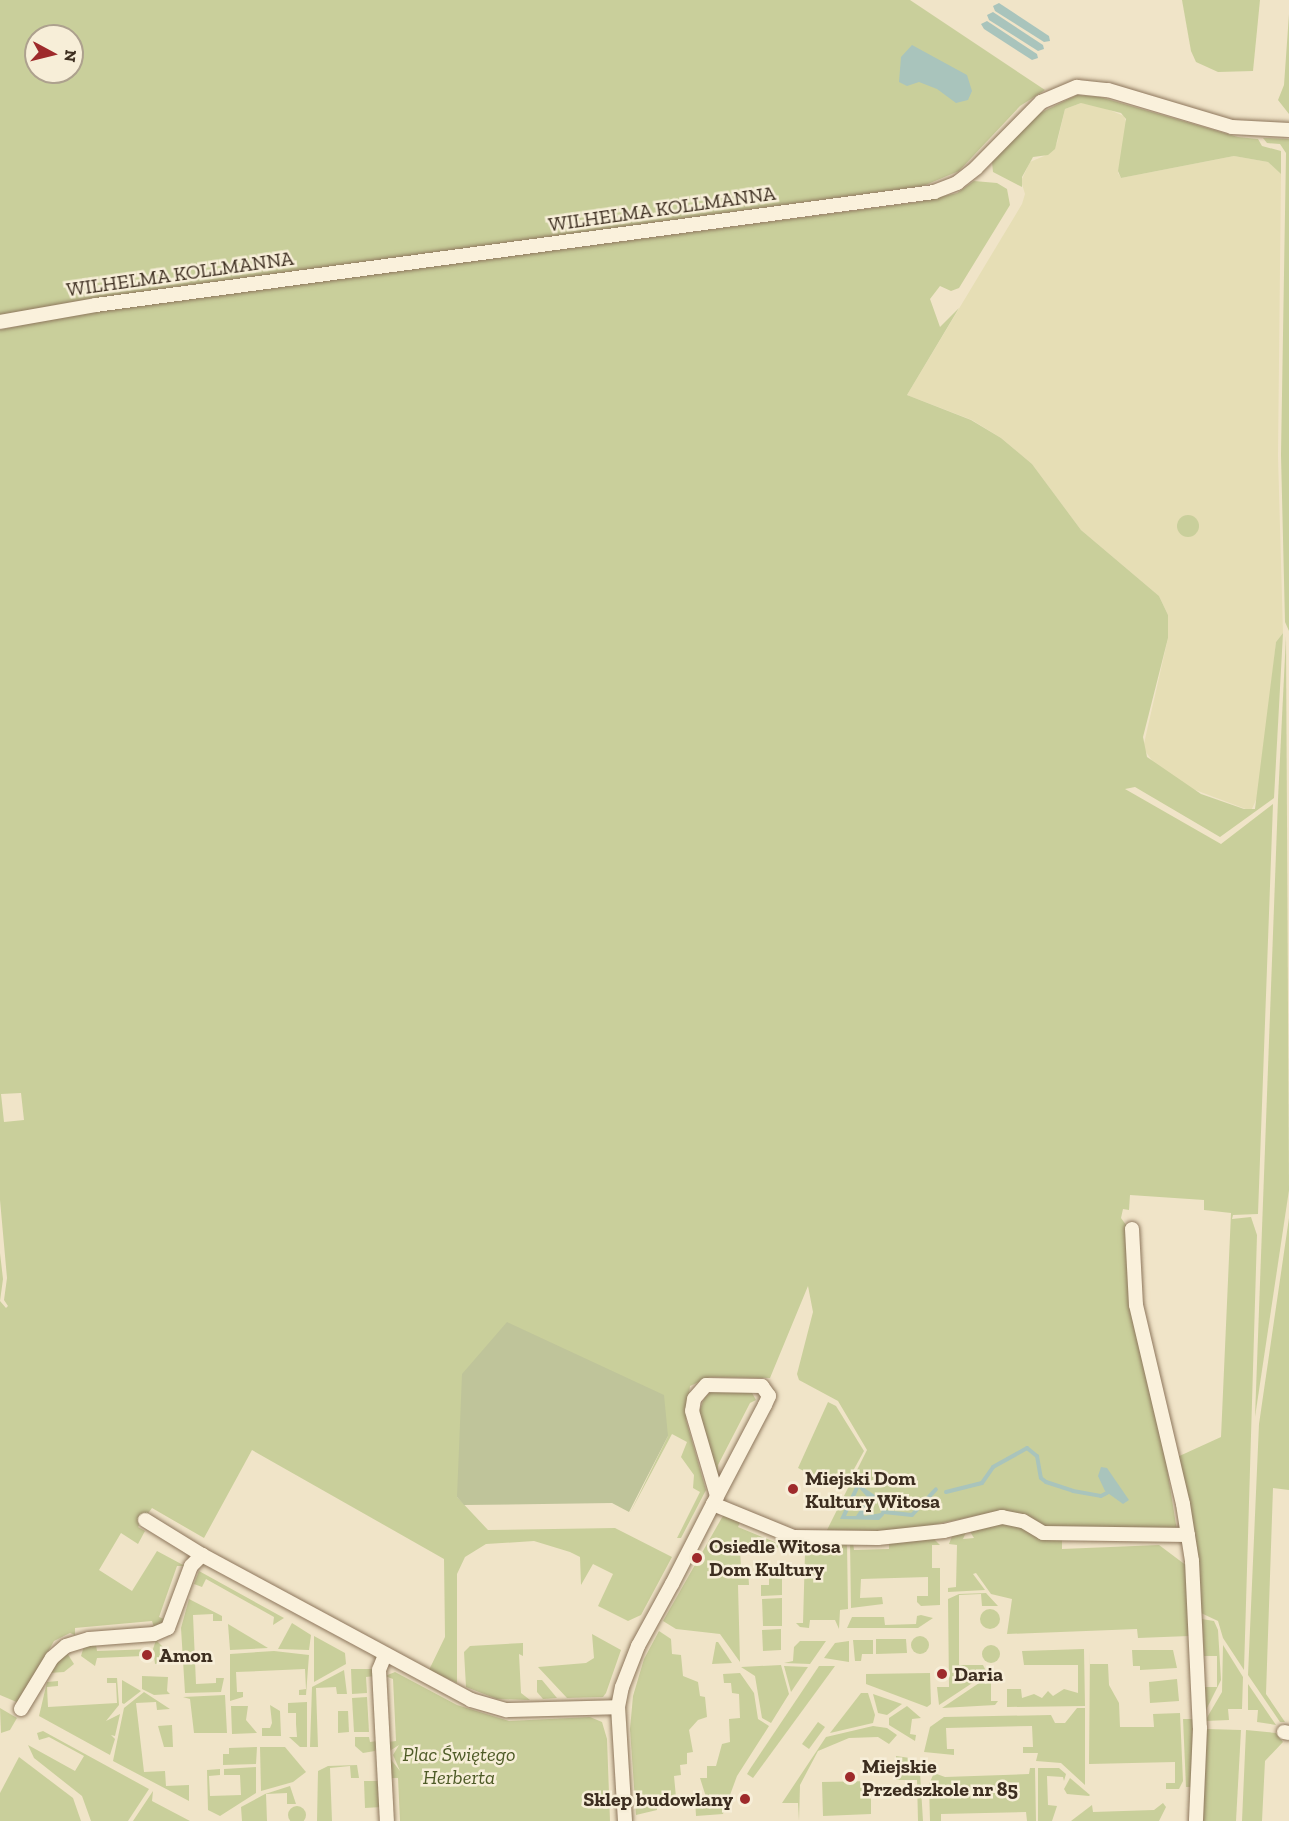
<!DOCTYPE html>
<meta charset="utf-8">
<style>
body{margin:0}
#map{position:relative;width:1289px;height:1821px;overflow:hidden;background:#f0e4c8;font-family:"Zilla Slab",serif}
div>[style]{position:absolute}
.farmland>*{inset:0;background:#e6deb5}
.green>*{inset:0;background:#c9cf9b}
.round{border-radius:50%}
.cemetery>*{inset:0;background:#bfc49a}
.water>*{inset:0;background:#a9c4bc}
.stream>*{height:4px;margin:-2px;padding:0 2px;transform-origin:2px;border-radius:2px;background:#a9c4bc}
.roads{filter:drop-shadow(0 0 2px #8d765c) drop-shadow(0 0 2px #8d765c)}
.minor>*{height:14px;margin:-7px;padding:0 7px;transform-origin:7px;border-radius:7px;background:#faf1dc}
.dots>*{width:16px;height:16px;translate:-50% -50%;box-sizing:border-box;border:3px solid #f7eed8;border-radius:50%}
span{translate:-50% -50%;white-space:nowrap;text-align:center;line-height:1.15;-webkit-text-stroke:5px #f7eed8;paint-order:stroke}
.street-label{font-size:20px;color:#3d2e20}
.poi-label{font-size:20px;color:#3d2e20;font-weight:700}
.left{translate:0 -50%;text-align:left}
.right{translate:-100% -50%;text-align:right}
.park-label{font-size:20px;color:#4d5a26;font-style:italic}
.north{position:absolute;left:24px;top:24px;width:60px;height:60px;box-sizing:border-box;background:#f7eed8;border:2px solid #ada18e;border-radius:50%;rotate:97deg;font-size:16px;font-weight:700;line-height:24px;text-align:center;color:#3d2e20}
.north::after{content:'';display:block;margin:auto;width:21px;height:27px;background:#9e2a2b;clip-path:polygon(50% 0,100% 100%,50% 72%,0 100%)}
</style>
<div id="map">
<div class="farmland">
<div style="clip-path:polygon(evenodd,1081px 103px,1095px 104px,1124px 116px,1127px 125px,1118px 173px,1121px 178px,1234px 156px,1268px 162px,1281px 174px,1278px 456px,1283px 633px,1276px 642px,1260px 791px,1251px 811px,1190px 788px,1156px 766px,1143px 748px,1168px 638px,1168px 615px,1159px 596px,1081px 530px,1032px 464px,1001px 438px,972px 420px,907px 395px,1022px 204px,1025px 194px,1021px 181px,1030px 162px,1044px 156px,1057px 143px,1065px 109px,1081px 103px,1191px 516px,1197px 524px,1197px 533px,1183px 536px,1177px 523px,1191px 516px)"></div>
</div>
<div class="green">
<div style="clip-path:polygon(evenodd,0 0,910px 0,1045px 90px,1020px 106px,959px 171px,923px 186px,72px 302px,0 315px,0 0,36px 36px,72px 36px,72px 72px,36px 72px,36px 36px)"></div>
<div style="clip-path:polygon(1182px 0,1260px 0,1253px 71px,1218px 72px,1196px 62px,1191px 51px)"></div>
<div style="clip-path:polygon(1289px 14px,1289px 114px,1278px 100px,1284px 85px)"></div>
<div style="clip-path:polygon(1077px 95px,1100px 97px,1238px 137px,1258px 139px,1262px 146px,1281px 151px,1281px 174px,1268px 162px,1234px 156px,1121px 178px,1118px 171px,1126px 119px,1121px 113px,1081px 103px,1065px 109px,1055px 149px,1048px 155px,1033px 157px,1022px 177px,1022px 187px,993px 172px,992px 162px,1034px 116px)"></div>
<div style="clip-path:polygon(1263px 138px,1289px 139px,1289px 631px,1285px 622px,1281px 455px,1286px 153px,1280px 144px,1267px 143px)"></div>
<div style="clip-path:polygon(evenodd,974px 181px,997px 183px,1007px 189px,1010px 205px,959px 288px,951px 291px,940px 286px,930px 299px,940px 327px,959px 308px,907px 395px,971px 420px,1001px 438px,1032px 464px,1081px 530px,1159px 596px,1168px 615px,1168px 638px,1143px 737px,1147px 757px,1201px 794px,1244px 809px,1255px 809px,1276px 642px,1283px 633px,1274px 798px,1220px 837px,1135px 787px,1125px 789px,1221px 844px,1273px 804px,1258px 1214px,1233px 1215px,1232px 1219px,1251px 1217px,1257px 1235px,1244px 1670px,1223px 1638px,1218px 1621px,1201px 1613px,1175px 1458px,1221px 1437px,1231px 1213px,1204px 1210px,1204px 1200px,1130px 1195px,1129px 1210px,1123px 1209px,1121px 1218px,1129px 1229px,1177px 1531px,1045px 1528px,1029px 1517px,998px 1511px,904px 1531px,827px 1530px,867px 1450px,838px 1401px,799px 1380px,797px 1374px,813px 1312px,808px 1286px,770px 1378px,710px 1377px,690px 1386px,686px 1420px,706px 1490px,681px 1538px,677px 1538px,700px 1492px,693px 1488px,694px 1475px,681px 1457px,687px 1442px,672px 1434px,630px 1513px,668px 1436px,457px 1497px,488px 1530px,615px 1528px,672px 1557px,641px 1615px,628px 1621px,598px 1606px,613px 1574px,593px 1564px,581px 1585px,580px 1557px,570px 1552px,534px 1541px,486px 1544px,465px 1557px,457px 1574px,457px 1683px,429px 1670px,445px 1637px,444px 1559px,252px 1450px,204px 1538px,152px 1508px,138px 1527px,145px 1531px,138px 1544px,121px 1533px,99px 1570px,132px 1591px,157px 1551px,185px 1566px,177px 1566px,159px 1617px,164px 1619px,162px 1624px,154px 1627px,152px 1621px,75px 1628px,75px 1635px,70px 1633px,54px 1641px,19px 1703px,0 1695px,0 1253px,3px 1279px,0 1301px,6px 1308px,8px 1306px,4px 1300px,7px 1278px,0 1200px,0 330px,73px 314px,919px 202px,957px 193px,974px 181px,21px 1093px,24px 1120px,4px 1122px,1px 1094px,21px 1093px)"></div>
<div class="round" style="left:1177px;top:515px;width:22px;height:22px"></div>
<div style="clip-path:polygon(1286px 636px,1289px 1190px,1255px 1417px,1278px 799px)"></div>
<div style="clip-path:polygon(1289px 1218px,1289px 1490px,1273px 1488px,1266px 1694px,1285px 1722px,1280px 1722px,1248px 1675px,1259px 1424px)"></div>
<div style="clip-path:polygon(716px 1388px,751px 1391px,756px 1400px,750px 1403px,718px 1465px,718px 1476px,699px 1411px,705px 1397px)"></div>
<div style="clip-path:polygon(828px 1402px,836px 1406px,864px 1451px,842px 1491px,798px 1468px)"></div>
<div style="clip-path:polygon(724px 1514px,741px 1520px,738px 1527px,777px 1543px,780px 1536px,786px 1542px,786px 1547px,740px 1550px,741px 1567px,748px 1569px,749px 1585px,738px 1585px,740px 1662px,720px 1634px,676px 1629px,663px 1621px)"></div>
<div style="clip-path:polygon(1008px 1522px,1062px 1539px,1062px 1549px,1159px 1545px,1187px 1566px,1189px 1636px,1138px 1638px,1137px 1629px,1007px 1634px,1012px 1599px,991px 1594px,976px 1573px,973px 1574px,985px 1590px,948px 1592px,948px 1588px,956px 1587px,957px 1545px,949px 1544px,952px 1536px,967px 1530px,963px 1539px,974px 1538px,969px 1530px)"></div>
<div style="clip-path:polygon(933px 1538px,940px 1545px,932px 1545px,932px 1568px,940px 1568px,940px 1605px,921px 1606px,917px 1602px,917px 1596px,928px 1596px,928px 1577px,861px 1579px,860px 1598px,882px 1597px,883px 1604px,851px 1608px,850px 1542px,853px 1542px,854px 1550px,889px 1549px,889px 1542px)"></div>
<div style="clip-path:polygon(829px 1542px,847px 1542px,848px 1609px,840px 1610px,839px 1629px,835px 1620px,810px 1620px,809px 1628px,800px 1627px,796px 1623px,803px 1623px,805px 1553px,798px 1552px,802px 1548px,824px 1548px)"></div>
<div style="clip-path:polygon(782px 1568px,782px 1595px,761px 1596px,761px 1585px,769px 1585px,769px 1569px)"></div>
<div style="clip-path:polygon(199px 1571px,284px 1618px,273px 1625px,274px 1617px,206px 1579px,202px 1587px,194px 1584px)"></div>
<div style="clip-path:polygon(986px 1593px,998px 1606px,982px 1606px,981px 1594px,959px 1595px,959px 1665px,983px 1665px,985px 1669px,992px 1670px,939px 1705px,937px 1687px,949px 1687px,948px 1599px,959px 1594px)"></div>
<div style="clip-path:polygon(782px 1598px,782px 1626px,763px 1626px,762px 1599px)"></div>
<div style="clip-path:polygon(189px 1599px,222px 1616px,222px 1621px,213px 1621px,213px 1614px,193px 1615px,196px 1684px,216px 1683px,216px 1678px,224px 1678px,221px 1692px,185px 1693px,181px 1628px)"></div>
<div class="round" style="left:980px;top:1609px;width:20px;height:20px"></div>
<div style="clip-path:polygon(921px 1615px,933px 1618px,918px 1628px,847px 1628px,852px 1617px,884px 1617px,885px 1625px,916px 1624px,917px 1616px)"></div>
<div style="clip-path:polygon(1202px 1619px,1214px 1621px,1218px 1630px,1221px 1680px,1205px 1712px,1205px 1687px,1217px 1687px,1217px 1656px,1204px 1656px)"></div>
<div style="clip-path:polygon(292px 1623px,311px 1635px,309px 1650px,278px 1649px)"></div>
<div style="clip-path:polygon(228px 1624px,268px 1648px,230px 1650px)"></div>
<div style="clip-path:polygon(781px 1629px,781px 1650px,763px 1651px,762px 1630px)"></div>
<div style="clip-path:polygon(659px 1631px,671px 1639px,672px 1654px,681px 1655px,683px 1676px,698px 1682px,700px 1696px,705px 1697px,707px 1717px,698px 1720px,689px 1730px,693px 1752px,687px 1753px,687px 1764px,680px 1765px,681px 1775px,674px 1776px,676px 1797px,657px 1799px,657px 1810px,636px 1815px,630px 1729px,633px 1696px,644px 1659px)"></div>
<div style="clip-path:polygon(592px 1634px,621px 1650px,606px 1693px,603px 1697px,567px 1698px,538px 1667px,586px 1663px,594px 1658px)"></div>
<div class="round" style="left:911px;top:1636px;width:18px;height:18px"></div>
<div style="clip-path:polygon(314px 1636px,345px 1653px,346px 1664px,314px 1682px)"></div>
<div style="clip-path:polygon(876px 1639px,906px 1639px,907px 1653px,876px 1654px)"></div>
<div style="clip-path:polygon(156px 1640px,168px 1652px,159px 1663px,155px 1664px,153px 1649px,143px 1650px,143px 1656px,97px 1658px,95px 1666px,81px 1656px,84px 1646px,96px 1645px,97px 1651px,153px 1649px)"></div>
<div style="clip-path:polygon(853px 1640px,873px 1640px,873px 1654px,862px 1654px,861px 1661px,855px 1661px)"></div>
<div style="clip-path:polygon(800px 1641px,826px 1641px,810px 1664px,784px 1663px,793px 1661px,794px 1647px)"></div>
<div style="clip-path:polygon(849px 1641px,849px 1662px,824px 1658px,835px 1643px)"></div>
<div style="clip-path:polygon(716px 1642px,718px 1642px,732px 1663px,712px 1664px)"></div>
<div style="clip-path:polygon(523px 1643px,523px 1656px,519px 1654px,521px 1693px,530px 1700px,497px 1699px,466px 1687px,464px 1652px,470px 1646px)"></div>
<div class="round" style="left:982px;top:1645px;width:18px;height:18px"></div>
<div style="clip-path:polygon(1223px 1645px,1243px 1677px,1242px 1709px,1228px 1709px,1229px 1720px,1205px 1721px,1222px 1692px)"></div>
<div style="clip-path:polygon(1084px 1649px,1085px 1706px,1007px 1707px,1007px 1689px,1021px 1689px,1022px 1698px,1034px 1694px,1042px 1698px,1048px 1691px,1053px 1696px,1064px 1689px,1078px 1693px,1078px 1665px,1024px 1665px,1022px 1651px)"></div>
<div style="clip-path:polygon(1090px 1649px,1090px 1664px,1108px 1664px,1109px 1685px,1119px 1703px,1120px 1727px,1154px 1727px,1153px 1714px,1180px 1713px,1183px 1781px,1179px 1789px,1166px 1789px,1166px 1783px,1175px 1783px,1175px 1762px,1089px 1764px)"></div>
<div style="clip-path:polygon(1132px 1650px,1173px 1650px,1177px 1668px,1140px 1670px,1140px 1666px,1133px 1666px)"></div>
<div style="clip-path:polygon(274px 1651px,309px 1655px,306px 1695px,299px 1695px,299px 1690px,306px 1689px,305px 1669px,236px 1672px,237px 1692px,243px 1692px,243px 1697px,230px 1701px,230px 1654px)"></div>
<div style="clip-path:polygon(67px 1653px,74px 1664px,64px 1672px,49px 1673px,56px 1659px)"></div>
<div style="clip-path:polygon(781px 1665px,789px 1694px,771px 1723px,762px 1718px,755px 1676px,741px 1667px)"></div>
<div style="clip-path:polygon(784px 1666px,808px 1667px,791px 1692px)"></div>
<div style="clip-path:polygon(819px 1666px,835px 1666px,753px 1778px,747px 1774px,750px 1769px)"></div>
<div style="clip-path:polygon(351px 1669px,373px 1669px,374px 1676px,366px 1677px,367px 1693px,352px 1694px)"></div>
<div style="clip-path:polygon(344px 1670px,347px 1694px,337px 1694px,336px 1687px,316px 1688px,318px 1747px,310px 1747px,312px 1687px)"></div>
<div style="clip-path:polygon(395px 1672px,457px 1705px,509px 1721px,590px 1717px,602px 1722px,607px 1739px,610px 1821px,400px 1821px,398px 1778px,390px 1778px,389px 1757px,400px 1771px,393px 1755px,399px 1745px,388px 1752px,388px 1742px,396px 1741px,393px 1679px,385px 1676px)"></div>
<div style="clip-path:polygon(740px 1673px,754px 1693px,758px 1719px,769px 1726px,737px 1776px,723px 1814px,696px 1816px,695px 1798px,706px 1797px,700px 1778px,707px 1778px,707px 1766px,716px 1766px,722px 1744px,730px 1742px,729px 1719px,740px 1718px,739px 1694px,732px 1693px,731px 1683px,724px 1683px,723px 1674px)"></div>
<div style="clip-path:polygon(930px 1673px,931px 1704px,927px 1707px,866px 1684px,866px 1674px)"></div>
<div style="clip-path:polygon(991px 1675px,991px 1701px,998px 1701px,995px 1705px,942px 1708px)"></div>
<div style="clip-path:polygon(142px 1676px,168px 1677px,167px 1691px,170px 1694px,154px 1695px,142px 1689px)"></div>
<div style="clip-path:polygon(107px 1678px,117px 1678px,119px 1705px,106px 1721px,120px 1714px,115px 1736px,111px 1735px,115px 1739px,110px 1755px,39px 1716px,47px 1682px,58px 1681px,58px 1686px,47px 1687px,48px 1707px,117px 1703px,116px 1683px,107px 1683px)"></div>
<div style="clip-path:polygon(1177px 1679px,1179px 1701px,1150px 1703px,1149px 1682px)"></div>
<div style="clip-path:polygon(122px 1680px,141px 1691px,124px 1704px,122px 1703px)"></div>
<div style="clip-path:polygon(537px 1680px,542px 1680px,557px 1698px,543px 1699px,537px 1692px)"></div>
<div style="clip-path:polygon(1248px 1684px,1276px 1725px,1257px 1722px,1258px 1710px,1248px 1710px)"></div>
<div style="clip-path:polygon(144px 1692px,170px 1709px,157px 1710px,156px 1702px,136px 1703px,144px 1772px,165px 1771px,166px 1786px,189px 1785px,189px 1801px,113px 1761px,124px 1708px)"></div>
<div style="clip-path:polygon(861px 1693px,868px 1693px,875px 1715px,873px 1723px,830px 1733px)"></div>
<div style="clip-path:polygon(873px 1694px,902px 1704px,887px 1715px,878px 1713px)"></div>
<div style="clip-path:polygon(225px 1695px,227px 1733px,194px 1733px,190px 1699px,183px 1697px)"></div>
<div style="clip-path:polygon(367px 1697px,369px 1732px,354px 1732px,352px 1698px)"></div>
<div style="clip-path:polygon(307px 1702px,307px 1747px,300px 1747px,289px 1737px,297px 1737px,296px 1724px,296px 1713px,288px 1713px,288px 1703px)"></div>
<div style="clip-path:polygon(270px 1705px,280px 1711px,281px 1736px,262px 1736px,262px 1728px,270px 1728px,272px 1723px)"></div>
<div style="clip-path:polygon(231px 1706px,248px 1706px,246px 1720px,257px 1733px,232px 1734px)"></div>
<div style="clip-path:polygon(907px 1706px,921px 1718px,912px 1719px,910px 1734px,916px 1735px,915px 1741px,889px 1725px,889px 1718px)"></div>
<div style="clip-path:polygon(0 1708px,17px 1718px,10px 1730px,1px 1733px)"></div>
<div style="clip-path:polygon(1077px 1708px,1085px 1708px,1085px 1785px,1061px 1763px,1036px 1761px,1038px 1753px,1023px 1753px,1023px 1747px,1033px 1747px,1032px 1726px,946px 1728px,947px 1749px,954px 1749px,954px 1755px,924px 1752px,930px 1727px,944px 1717px,1051px 1715px,1055px 1723px,1065px 1723px)"></div>
<div style="clip-path:polygon(338px 1711px,348px 1711px,349px 1732px,338px 1733px)"></div>
<div style="clip-path:polygon(1183px 1719px,1194px 1719px,1193px 1787px,1186px 1787px)"></div>
<div style="clip-path:polygon(818px 1722px,825px 1727px,809px 1749px,802px 1744px)"></div>
<div style="clip-path:polygon(172px 1725px,173px 1747px,164px 1747px,158px 1726px)"></div>
<div style="clip-path:polygon(873px 1726px,887px 1728px,897px 1735px,889px 1744px,878px 1737px,849px 1738px,818px 1751px,800px 1785px,799px 1821px,798px 1803px,782px 1803px,826px 1737px)"></div>
<div style="clip-path:polygon(1207px 1729px,1241px 1730px,1236px 1821px,1203px 1821px)"></div>
<div style="clip-path:polygon(1246px 1730px,1276px 1733px,1283px 1742px,1265px 1761px,1262px 1821px,1242px 1821px)"></div>
<div style="clip-path:polygon(43px 1731px,149px 1789px,128px 1821px,91px 1821px,82px 1796px,34px 1758px,28px 1745px,75px 1771px,84px 1756px,49px 1737px,39px 1740px,37px 1733px)"></div>
<div style="clip-path:polygon(355px 1737px,369px 1737px,370px 1742px,377px 1741px,375px 1751px,363px 1753px,355px 1746px)"></div>
<div style="clip-path:polygon(257px 1747px,256px 1764px,223px 1765px,223px 1754px,229px 1754px,229px 1748px)"></div>
<div style="clip-path:polygon(260px 1747px,285px 1747px,306px 1772px,293px 1782px,261px 1791px)"></div>
<div style="clip-path:polygon(896px 1756px,910px 1758px,920px 1772px,923px 1821px,918px 1821px,917px 1780px,896px 1780px,896px 1775px,908px 1774px,907px 1763px,896px 1763px)"></div>
<div style="clip-path:polygon(19px 1757px,73px 1798px,81px 1821px,0 1821px,0 1793px)"></div>
<div style="clip-path:polygon(357px 1765px,359px 1778px,351px 1778px,350px 1766px,330px 1768px,332px 1821px,317px 1821px,318px 1771px,328px 1766px)"></div>
<div style="clip-path:polygon(256px 1767px,256px 1793px,220px 1816px,208px 1810px,207px 1770px,220px 1769px,220px 1775px,209px 1776px,210px 1796px,241px 1795px,240px 1775px,224px 1775px,224px 1769px)"></div>
<div style="clip-path:polygon(1030px 1768px,1035px 1768px,1036px 1821px,1027px 1821px,1026px 1812px,941px 1814px,941px 1821px,930px 1821px,929px 1784px,934px 1773px,945px 1777px,1029px 1774px)"></div>
<div style="clip-path:polygon(1038px 1768px,1059px 1768px,1066px 1774px,1064px 1781px,1063px 1777px,1047px 1776px,1048px 1805px,1057px 1806px,1052px 1821px,1038px 1821px)"></div>
<div style="clip-path:polygon(1070px 1778px,1090px 1795px,1089px 1796px,1067px 1794px,1064px 1789px)"></div>
<div style="clip-path:polygon(364px 1781px,379px 1781px,381px 1807px,365px 1808px)"></div>
<div style="clip-path:polygon(871px 1781px,871px 1814px,823px 1816px,822px 1782px)"></div>
<div style="clip-path:polygon(290px 1786px,296px 1804px,287px 1804px,287px 1793px,266px 1794px,267px 1821px,242px 1821px,241px 1807px,265px 1794px)"></div>
<div style="clip-path:polygon(153px 1791px,152px 1801px,190px 1821px,133px 1821px)"></div>
<div style="clip-path:polygon(1163px 1803px,1166px 1807px,1159px 1821px,1071px 1821px,1092px 1805px,1093px 1812px,1154px 1810px)"></div>
<div class="round" style="left:288px;top:1806px;width:18px;height:18px"></div>
</div>
<div class="cemetery">
<div style="clip-path:polygon(507px 1322px,664px 1395px,668px 1436px,629px 1512px,612px 1503px,464px 1505px,457px 1497px,462px 1374px)"></div>
</div>
<div class="water">
<div style="clip-path:polygon(999px 3px,1049px 36px,1050px 41px,1044px 42px,995px 11px,993px 6px)"></div>
<div style="clip-path:polygon(993px 12px,1043px 45px,1044px 49px,1038px 51px,989px 20px,987px 15px)"></div>
<div style="clip-path:polygon(987px 21px,1037px 54px,1038px 58px,1032px 60px,984px 29px,981px 24px)"></div>
<div style="clip-path:polygon(912px 45px,967px 75px,972px 91px,968px 100px,956px 103px,937px 89px,919px 82px,907px 86px,899px 82px,901px 57px)"></div>
<div style="clip-path:polygon(1101px 1467px,1107px 1468px,1129px 1500px,1123px 1504px,1105px 1491px,1098px 1476px)"></div>
<div style="clip-path:polygon(evenodd,857px 1483px,885px 1502px,884px 1515px,879px 1520px,840px 1519px,857px 1483px,859px 1488px,868px 1498px,856px 1516px,846px 1516px,859px 1488px,857px 1483px,875px 1499px,883px 1505px,881px 1513px,864px 1516px,869px 1501px,875px 1499px)"></div>
</div>
<div class="stream">
<div style="left:946px;top:1492px;width:37px;rotate:-14deg"></div>
<div style="left:982px;top:1483px;width:19px;rotate:-55deg"></div>
<div style="left:993px;top:1467px;width:39px;rotate:-29deg"></div>
<div style="left:1027px;top:1448px;width:13px;rotate:39deg"></div>
<div style="left:1037px;top:1456px;width:22px;rotate:80deg"></div>
<div style="left:1041px;top:1478px;width:6px;rotate:39deg"></div>
<div style="left:1046px;top:1482px;width:28px;rotate:18deg"></div>
<div style="left:1073px;top:1491px;width:28px;rotate:10deg"></div>
<div style="left:1101px;top:1496px;width:7px;rotate:-27deg"></div>
<div style="left:884px;top:1512px;width:28px;rotate:6deg"></div>
<div style="left:912px;top:1515px;width:35px;rotate:-47deg"></div>
</div>
<div class="roads">
<div class="minor">
<div style="left:0;top:322px;width:97px;rotate:-10deg"></div>
<div style="left:96px;top:305px;width:846px;rotate:-7.68deg"></div>
<div style="left:934px;top:192px;width:25px;rotate:-21deg"></div>
<div style="left:957px;top:183px;width:24px;rotate:-38deg"></div>
<div style="left:976px;top:168px;width:93px;rotate:-45.4deg"></div>
<div style="left:1041px;top:102px;width:39px;rotate:-23deg"></div>
<div style="left:1077px;top:87px;width:31px;rotate:6deg"></div>
<div style="left:1108px;top:90px;width:129px;rotate:16.6deg"></div>
<div style="left:1232px;top:127px;width:57px;rotate:3deg"></div>
<div style="left:1132px;top:1229px;width:76px;rotate:87deg"></div>
<div style="left:1136px;top:1305px;width:204px;rotate:76.7deg"></div>
<div style="left:1183px;top:1504px;width:58px;rotate:81deg"></div>
<div style="left:1192px;top:1561px;width:167px;rotate:87.3deg"></div>
<div style="left:1200px;top:1728px;width:93px;rotate:92.5deg"></div>
<div style="left:713px;top:1504px;width:87px;rotate:22.2deg"></div>
<div style="left:794px;top:1537px;width:84px;rotate:0.7deg"></div>
<div style="left:878px;top:1538px;width:66px;rotate:-6.1deg"></div>
<div style="left:944px;top:1531px;width:60px;rotate:-13.6deg"></div>
<div style="left:1002px;top:1517px;width:21px;rotate:11deg"></div>
<div style="left:1023px;top:1521px;width:23px;rotate:31deg"></div>
<div style="left:1043px;top:1533px;width:145px;rotate:0.8deg"></div>
<div style="left:145px;top:1520px;width:67px;rotate:31.6deg"></div>
<div style="left:202px;top:1555px;width:306px;rotate:28.3deg"></div>
<div style="left:471px;top:1700px;width:37px;rotate:16deg"></div>
<div style="left:507px;top:1710px;width:111px;rotate:-1.5deg"></div>
<div style="left:385px;top:1655px;width:16px;rotate:112deg"></div>
<div style="left:379px;top:1670px;width:151px;rotate:87deg"></div>
<div style="left:21px;top:1709px;width:60px;rotate:-58.7deg"></div>
<div style="left:52px;top:1658px;width:18px;rotate:-41deg"></div>
<div style="left:66px;top:1646px;width:24px;rotate:-17deg"></div>
<div style="left:89px;top:1639px;width:65px;rotate:-4.4deg"></div>
<div style="left:154px;top:1634px;width:15px;rotate:-23deg"></div>
<div style="left:168px;top:1628px;width:66px;rotate:-69.6deg"></div>
<div style="left:191px;top:1566px;width:16px;rotate:-45deg"></div>
<div style="left:1284px;top:1732px;width:5px;rotate:11deg"></div>
<div style="left:625px;top:1821px;width:114px;rotate:-93.5deg"></div>
<div style="left:618px;top:1707px;width:20px;rotate:-79deg"></div>
<div style="left:622px;top:1687px;width:44px;rotate:-68.7deg"></div>
<div style="left:638px;top:1646px;width:71px;rotate:-61.3deg"></div>
<div style="left:672px;top:1584px;width:90px;rotate:-62.9deg"></div>
<div style="left:713px;top:1504px;width:112px;rotate:-62.3deg"></div>
<div style="left:765px;top:1405px;width:10px;rotate:-66deg"></div>
<div style="left:769px;top:1396px;width:12px;rotate:-125deg"></div>
<div style="left:762px;top:1386px;width:56px;rotate:-179deg"></div>
<div style="left:706px;top:1385px;width:18px;rotate:131deg"></div>
<div style="left:694px;top:1399px;width:12px;rotate:99deg"></div>
<div style="left:692px;top:1411px;width:89px;rotate:73.6deg"></div>
</div>
</div>
<div class="dots">
<div style="left:793px;top:1489px;background:#9e2a2b"></div>
<div style="left:697px;top:1558px;background:#9e2a2b"></div>
<div style="left:147px;top:1655px;background:#9e2a2b"></div>
<div style="left:942px;top:1674px;background:#9e2a2b"></div>
<div style="left:850px;top:1777px;background:#9e2a2b"></div>
<div style="left:745px;top:1799px;background:#9e2a2b"></div>
</div>
<div class="street-label">
<span style="left:662px;top:209px;rotate:-8deg">WILHELMA KOLLMANNA</span>
<span style="left:180px;top:274px;rotate:-8deg">WILHELMA KOLLMANNA</span>
</div>
<div class="poi-label">
<span class="left" style="left:805px;top:1490px">Miejski Dom<br>Kultury Witosa</span>
<span class="left" style="left:709px;top:1558px">Osiedle Witosa<br>Dom Kultury</span>
<span class="left" style="left:159px;top:1655px">Amon</span>
<span class="left" style="left:954px;top:1674px">Daria</span>
<span class="left" style="left:862px;top:1778px">Miejskie<br>Przedszkole nr 85</span>
<span class="right" style="left:733px;top:1799px">Sklep budowlany</span>
</div>
<div class="park-label">
<span style="left:459px;top:1766px">Plac Świętego<br>Herberta</span>
</div>
<div class="north">N</div>
</div>
